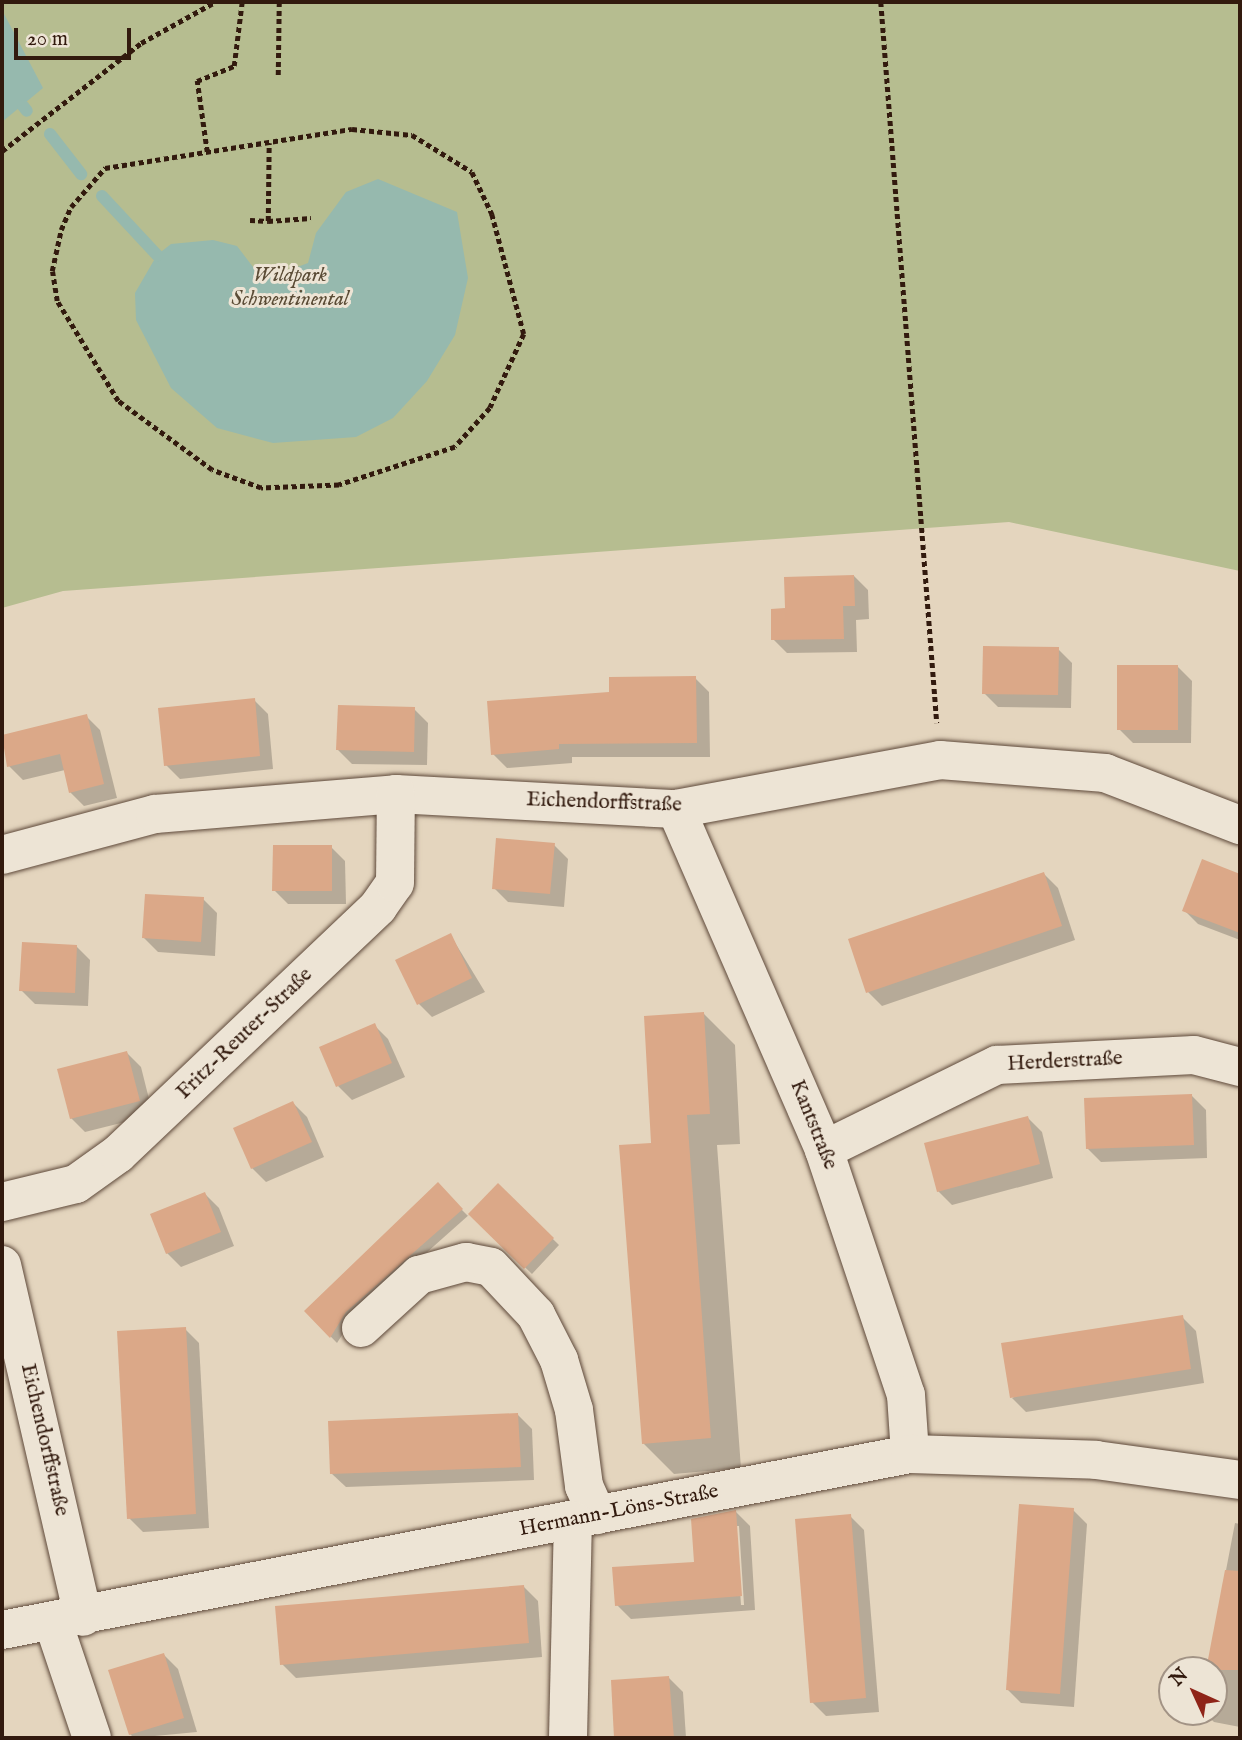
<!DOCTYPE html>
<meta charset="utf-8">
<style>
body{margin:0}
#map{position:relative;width:1242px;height:1740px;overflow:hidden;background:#e4d5be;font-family:"IM FELL English",serif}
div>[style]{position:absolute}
.green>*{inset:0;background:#b6bd90}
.water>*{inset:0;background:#96b9ae}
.shadow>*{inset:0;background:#0003}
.stream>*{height:12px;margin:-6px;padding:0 6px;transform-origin:6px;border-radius:6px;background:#96b9ae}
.building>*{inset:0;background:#dba888}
.path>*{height:4.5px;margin-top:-2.25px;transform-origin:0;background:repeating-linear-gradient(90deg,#321a0e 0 5px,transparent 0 8.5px)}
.roads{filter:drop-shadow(0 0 2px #5e493a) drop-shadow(0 0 2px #5e493a)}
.minor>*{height:38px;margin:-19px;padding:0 19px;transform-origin:19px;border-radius:19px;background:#ede4d5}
span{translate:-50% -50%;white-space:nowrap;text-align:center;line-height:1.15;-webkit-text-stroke:6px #ede4d5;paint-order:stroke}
.park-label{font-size:21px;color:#5a4b35;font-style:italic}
.street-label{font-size:21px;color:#321a0e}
.frame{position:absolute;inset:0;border:4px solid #321a0e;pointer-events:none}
.north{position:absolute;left:1158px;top:1656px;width:70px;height:70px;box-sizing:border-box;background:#ede4d5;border:2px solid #a29385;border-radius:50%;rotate:315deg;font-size:19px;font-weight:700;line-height:28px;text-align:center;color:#321a0e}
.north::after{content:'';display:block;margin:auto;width:24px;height:32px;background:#8f2418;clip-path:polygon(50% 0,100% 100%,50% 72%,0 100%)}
.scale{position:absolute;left:14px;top:28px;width:117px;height:32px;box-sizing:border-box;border:4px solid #321a0e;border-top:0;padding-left:9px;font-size:21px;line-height:24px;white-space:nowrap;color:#321a0e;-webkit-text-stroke:5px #ede4d5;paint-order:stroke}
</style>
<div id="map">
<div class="green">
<div style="clip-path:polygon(2px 2px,1240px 2px,1240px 571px,1009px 522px,63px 591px,2px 608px)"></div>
</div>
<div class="water">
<div style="clip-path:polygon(2px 10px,43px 88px,2px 122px)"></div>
<div style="clip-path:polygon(378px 179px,457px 212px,468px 278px,455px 335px,427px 381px,393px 418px,356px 437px,273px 443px,217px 428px,171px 388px,136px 320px,135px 293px,157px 255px,171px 244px,213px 240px,237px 246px,253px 267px,276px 275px,308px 263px,316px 233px,346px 192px)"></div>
</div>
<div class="shadow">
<div style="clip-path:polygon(854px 576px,868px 590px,869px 619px,856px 620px,857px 652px,787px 653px,773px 639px,787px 610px)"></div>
<div style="clip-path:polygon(1058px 649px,1072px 663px,1071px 708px,998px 707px,984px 693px)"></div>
<div style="clip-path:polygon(1178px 667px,1192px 681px,1191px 743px,1133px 743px,1119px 729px)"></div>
<div style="clip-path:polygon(695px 678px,709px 692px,710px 757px,572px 757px,572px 763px,507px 768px,493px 754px,611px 694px)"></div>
<div style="clip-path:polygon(254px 700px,268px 714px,273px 769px,180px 779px,166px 765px)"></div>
<div style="clip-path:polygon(414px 709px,428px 723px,427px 765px,352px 764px,338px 750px)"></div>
<div style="clip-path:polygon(86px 716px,100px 730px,117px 798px,84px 806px,70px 792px,65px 770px,23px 780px,9px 766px,2px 737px)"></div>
<div style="clip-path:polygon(554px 845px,568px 859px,564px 907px,508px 902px,494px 888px)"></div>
<div style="clip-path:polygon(331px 847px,345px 861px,346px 904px,288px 904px,274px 890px)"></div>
<div style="clip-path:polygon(1203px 862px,1240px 876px,1240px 940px,1198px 924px,1184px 910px)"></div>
<div style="clip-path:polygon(1044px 874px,1058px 888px,1075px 940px,882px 1006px,868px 992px)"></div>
<div style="clip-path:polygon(203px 899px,217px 913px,215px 956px,158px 952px,144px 938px)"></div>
<div style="clip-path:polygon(451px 936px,485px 992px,432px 1017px,418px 1003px)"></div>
<div style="clip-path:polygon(76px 946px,90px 960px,88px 1006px,35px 1004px,21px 990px)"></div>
<div style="clip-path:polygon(704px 1014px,735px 1045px,740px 1144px,717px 1145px,741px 1468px,674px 1474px,643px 1443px,652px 1144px)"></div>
<div style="clip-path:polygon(374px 1025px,388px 1039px,405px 1077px,352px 1100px,338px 1086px)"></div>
<div style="clip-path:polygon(127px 1053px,141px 1067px,153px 1115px,85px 1132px,71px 1118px)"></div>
<div style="clip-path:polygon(1192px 1096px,1206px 1110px,1207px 1158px,1101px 1162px,1087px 1148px)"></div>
<div style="clip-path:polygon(293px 1103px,307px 1117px,324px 1157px,266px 1182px,252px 1168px)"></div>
<div style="clip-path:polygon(1028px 1118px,1042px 1132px,1053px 1178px,952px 1205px,938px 1191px)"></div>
<div style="clip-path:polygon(437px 1185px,468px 1216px,498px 1185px,559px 1245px,532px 1274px,470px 1214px,353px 1318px,337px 1343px,306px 1311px)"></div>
<div style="clip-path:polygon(205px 1194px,219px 1208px,234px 1246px,181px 1267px,167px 1253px)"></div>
<div style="clip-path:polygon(1182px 1317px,1196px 1331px,1204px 1383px,1026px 1412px,1012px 1398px)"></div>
<div style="clip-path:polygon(185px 1329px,199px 1343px,209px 1528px,143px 1532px,129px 1518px)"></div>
<div style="clip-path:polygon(518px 1415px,532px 1429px,534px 1480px,346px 1487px,331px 1473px)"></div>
<div style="clip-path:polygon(1073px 1510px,1087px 1524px,1074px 1707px,1021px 1703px,1007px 1689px)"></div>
<div style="clip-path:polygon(evenodd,736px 1512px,750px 1526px,755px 1610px,631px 1619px,617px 1605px,696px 1564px,736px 1512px,736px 1526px,739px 1526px,744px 1605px,741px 1605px,736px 1526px)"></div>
<div style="clip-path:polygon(850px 1516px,864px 1530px,879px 1712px,826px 1716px,812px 1702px)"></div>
<div style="clip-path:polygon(1235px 1523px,1240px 1524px,1240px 1727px,1214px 1722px,1204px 1712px,1214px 1712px,1214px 1670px,1207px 1670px)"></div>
<div style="clip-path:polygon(524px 1587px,538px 1601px,542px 1657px,296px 1678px,282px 1664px)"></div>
<div style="clip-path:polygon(164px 1655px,178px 1669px,197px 1732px,134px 1738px,130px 1734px)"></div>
<div style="clip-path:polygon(669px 1678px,683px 1692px,686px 1738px,616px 1738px,612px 1682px)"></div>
</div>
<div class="stream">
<div style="left:23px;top:106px;width:6px;rotate:51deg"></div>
<div style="left:50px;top:134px;width:51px;rotate:52.2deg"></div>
<div style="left:102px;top:196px;width:81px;rotate:47deg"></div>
</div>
<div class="building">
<div style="clip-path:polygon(854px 575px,855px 606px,843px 606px,844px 639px,771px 640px,771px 609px,785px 608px,784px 577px)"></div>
<div style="clip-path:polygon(983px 646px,1059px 647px,1058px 695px,982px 694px)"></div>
<div style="clip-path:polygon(1117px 665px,1178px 665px,1178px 730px,1117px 730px)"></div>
<div style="clip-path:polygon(696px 676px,697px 743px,559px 744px,559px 749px,491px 755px,487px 701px,609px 692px,609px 677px)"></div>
<div style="clip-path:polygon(255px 698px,260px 756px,164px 766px,158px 708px)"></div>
<div style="clip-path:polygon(338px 705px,415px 707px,414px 752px,336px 750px)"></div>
<div style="clip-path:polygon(87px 714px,104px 784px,69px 793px,60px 754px,7px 767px,2px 735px)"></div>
<div style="clip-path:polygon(496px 838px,555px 843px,550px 894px,492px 889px)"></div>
<div style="clip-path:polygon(273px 845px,332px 845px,332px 891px,272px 891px)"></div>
<div style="clip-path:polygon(1202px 859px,1240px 874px,1240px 933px,1182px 911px)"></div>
<div style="clip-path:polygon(1044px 872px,1062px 926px,866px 993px,848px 939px)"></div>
<div style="clip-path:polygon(145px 894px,204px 897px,201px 942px,142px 938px)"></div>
<div style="clip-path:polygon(451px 933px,472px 978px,417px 1005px,395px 960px)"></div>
<div style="clip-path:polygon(22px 942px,77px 945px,75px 993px,19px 991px)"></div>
<div style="clip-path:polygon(704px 1012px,710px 1114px,687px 1115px,711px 1438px,642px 1444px,619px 1145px,651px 1143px,644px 1016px)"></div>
<div style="clip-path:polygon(375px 1023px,392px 1063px,336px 1087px,319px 1047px)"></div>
<div style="clip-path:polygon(127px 1051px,140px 1101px,70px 1119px,57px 1069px)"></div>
<div style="clip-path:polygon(1192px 1094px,1194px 1145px,1086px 1149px,1084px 1098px)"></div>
<div style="clip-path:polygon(293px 1101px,312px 1142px,251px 1169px,233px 1128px)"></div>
<div style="clip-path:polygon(1028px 1116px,1040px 1164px,937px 1192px,924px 1143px)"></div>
<div style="clip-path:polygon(438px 1182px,463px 1209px,346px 1312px,330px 1338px,304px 1311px)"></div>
<div style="clip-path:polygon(498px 1183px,554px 1238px,524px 1269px,468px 1214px)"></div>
<div style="clip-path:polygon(205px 1192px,221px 1232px,166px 1254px,150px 1214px)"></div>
<div style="clip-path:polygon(1183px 1315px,1191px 1369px,1010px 1398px,1001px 1343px)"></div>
<div style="clip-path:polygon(186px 1327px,196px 1514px,127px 1519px,117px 1331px)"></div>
<div style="clip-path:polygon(518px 1413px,521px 1467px,330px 1474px,328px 1421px)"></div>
<div style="clip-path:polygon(1019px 1504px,1074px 1508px,1060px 1694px,1006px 1690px)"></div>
<div style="clip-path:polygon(736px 1510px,742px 1596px,615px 1606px,612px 1567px,694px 1562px,691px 1519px)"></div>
<div style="clip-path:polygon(851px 1514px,866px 1698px,810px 1703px,795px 1519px)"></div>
<div style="clip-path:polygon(1225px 1570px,1240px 1571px,1240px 1670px,1206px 1670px)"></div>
<div style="clip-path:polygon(524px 1585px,529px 1643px,280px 1665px,275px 1606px)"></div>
<div style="clip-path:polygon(164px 1653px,184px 1718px,129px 1735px,108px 1670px)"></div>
<div style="clip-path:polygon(669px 1676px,674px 1738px,614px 1738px,611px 1680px)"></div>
</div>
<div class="path">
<div style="left:881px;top:2px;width:723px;rotate:85.56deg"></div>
<div style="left:278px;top:75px;width:73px;rotate:-89.2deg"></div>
<div style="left:352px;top:129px;width:60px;rotate:5.7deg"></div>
<div style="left:412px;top:135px;width:70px;rotate:31.7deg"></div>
<div style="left:472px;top:172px;width:47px;rotate:64.5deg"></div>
<div style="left:492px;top:214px;width:124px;rotate:75.1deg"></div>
<div style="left:524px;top:334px;width:81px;rotate:114.7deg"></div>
<div style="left:490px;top:408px;width:52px;rotate:131.9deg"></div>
<div style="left:455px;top:447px;width:122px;rotate:161.9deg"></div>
<div style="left:339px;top:485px;width:78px;rotate:177.8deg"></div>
<div style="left:261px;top:488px;width:52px;rotate:-159.8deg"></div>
<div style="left:212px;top:470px;width:117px;rotate:-143.7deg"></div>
<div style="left:118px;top:401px;width:117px;rotate:-121.4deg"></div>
<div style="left:57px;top:301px;width:30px;rotate:-99deg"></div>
<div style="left:52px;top:271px;width:42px;rotate:-77.6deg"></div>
<div style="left:61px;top:230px;width:25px;rotate:-67deg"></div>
<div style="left:71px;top:207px;width:52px;rotate:-48.9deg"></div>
<div style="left:105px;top:168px;width:250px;rotate:-9deg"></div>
<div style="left:2px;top:151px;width:176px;rotate:-37.8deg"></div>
<div style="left:141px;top:43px;width:85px;rotate:-29deg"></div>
<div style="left:207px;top:152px;width:72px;rotate:-98deg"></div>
<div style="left:197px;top:81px;width:40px;rotate:-22deg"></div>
<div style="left:234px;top:66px;width:64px;rotate:-82.9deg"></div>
<div style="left:250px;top:220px;width:18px;rotate:3deg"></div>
<div style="left:268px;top:221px;width:78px;rotate:-89.3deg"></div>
<div style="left:268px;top:221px;width:43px;rotate:-4deg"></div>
</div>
<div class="roads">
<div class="minor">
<div style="left:676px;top:809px;width:372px;rotate:66.5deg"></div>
<div style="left:824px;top:1150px;width:258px;rotate:71.5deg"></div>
<div style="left:906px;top:1395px;width:59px;rotate:86.1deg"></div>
<div style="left:2px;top:855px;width:158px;rotate:-15deg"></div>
<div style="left:155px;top:814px;width:242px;rotate:-4.7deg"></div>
<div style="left:396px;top:794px;width:280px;rotate:3.1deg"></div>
<div style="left:676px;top:809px;width:269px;rotate:-10.5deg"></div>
<div style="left:940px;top:760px;width:166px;rotate:4.5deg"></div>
<div style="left:1105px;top:773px;width:145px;rotate:21.1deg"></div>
<div style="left:824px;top:1150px;width:193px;rotate:-26.2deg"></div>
<div style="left:997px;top:1065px;width:197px;rotate:-2.9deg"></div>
<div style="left:1194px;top:1055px;width:48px;rotate:14.6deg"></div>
<div style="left:2px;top:1202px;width:76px;rotate:-13.7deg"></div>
<div style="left:76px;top:1184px;width:52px;rotate:-35.5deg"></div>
<div style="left:118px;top:1154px;width:359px;rotate:-43.5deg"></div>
<div style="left:378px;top:907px;width:29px;rotate:-55deg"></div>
<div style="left:395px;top:883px;width:89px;rotate:-89.4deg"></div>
<div style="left:2px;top:1265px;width:361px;rotate:77deg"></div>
<div style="left:361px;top:1328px;width:79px;rotate:-42.4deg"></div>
<div style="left:419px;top:1275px;width:49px;rotate:-15.5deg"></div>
<div style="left:466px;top:1262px;width:25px;rotate:11deg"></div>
<div style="left:491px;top:1267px;width:66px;rotate:46.8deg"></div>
<div style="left:536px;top:1315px;width:51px;rotate:62.9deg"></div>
<div style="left:559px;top:1360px;width:52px;rotate:73.3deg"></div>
<div style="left:574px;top:1410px;width:77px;rotate:82.5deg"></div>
<div style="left:584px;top:1486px;width:32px;rotate:66deg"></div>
<div style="left:53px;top:1622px;width:122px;rotate:71.4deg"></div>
<div style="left:2px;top:1630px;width:925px;rotate:-10.97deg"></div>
<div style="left:910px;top:1454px;width:186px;rotate:1.8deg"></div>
<div style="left:1096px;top:1460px;width:145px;rotate:7.9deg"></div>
<div style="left:568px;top:1738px;width:218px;rotate:-88.7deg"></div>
</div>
</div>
<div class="park-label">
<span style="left:290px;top:288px">Wildpark<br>Schwentinental</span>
</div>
<div class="street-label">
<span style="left:604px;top:803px;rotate:2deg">Eichendorffstraße</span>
<span style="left:245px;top:1034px;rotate:-44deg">Fritz-Reuter-Straße</span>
<span style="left:1065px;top:1062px;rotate:-3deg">Herderstraße</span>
<span style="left:813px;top:1125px;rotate:68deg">Kantstraße</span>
<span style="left:44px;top:1440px;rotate:77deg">Eichendorffstraße</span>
<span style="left:619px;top:1511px;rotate:-11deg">Hermann-Löns-Straße</span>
</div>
<div class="frame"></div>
<div class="north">N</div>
<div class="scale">20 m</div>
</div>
